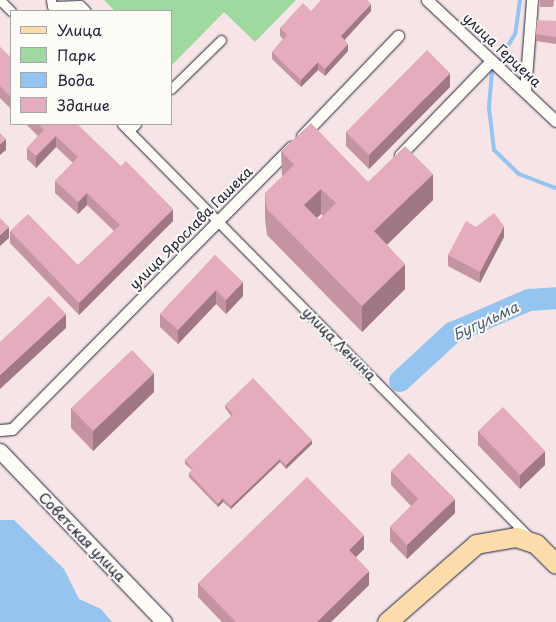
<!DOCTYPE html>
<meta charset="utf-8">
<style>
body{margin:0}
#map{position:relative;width:556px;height:622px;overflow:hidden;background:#f6e4e6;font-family:"Playpen Sans",sans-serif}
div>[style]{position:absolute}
.green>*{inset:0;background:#9fd9a0}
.water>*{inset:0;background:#96c4f0}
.stream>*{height:4px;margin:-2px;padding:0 2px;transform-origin:2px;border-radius:2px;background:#96c4f0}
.river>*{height:22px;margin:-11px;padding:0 11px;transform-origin:11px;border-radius:11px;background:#96c4f0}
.roads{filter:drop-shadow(0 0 1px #22223b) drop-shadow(0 0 1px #22223b)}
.pedestrian>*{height:9px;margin:-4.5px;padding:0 4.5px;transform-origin:4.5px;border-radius:4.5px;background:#fdfcf7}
.minor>*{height:11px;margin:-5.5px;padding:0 5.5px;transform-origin:5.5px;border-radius:5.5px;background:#fdfcf7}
.tertiary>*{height:15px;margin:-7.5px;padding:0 7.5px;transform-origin:7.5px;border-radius:7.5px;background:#fdfcf7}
.primary>*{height:19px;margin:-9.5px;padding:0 9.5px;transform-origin:9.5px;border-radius:9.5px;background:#fddcac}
.wall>*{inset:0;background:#c594a3}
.shaded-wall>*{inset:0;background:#a07885}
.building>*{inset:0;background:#e5acbe}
span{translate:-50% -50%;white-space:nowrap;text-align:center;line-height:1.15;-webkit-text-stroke:4px #fdfcf7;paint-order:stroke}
.street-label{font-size:14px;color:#22223b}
.water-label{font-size:15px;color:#4b5b7a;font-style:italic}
.legend{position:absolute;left:10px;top:10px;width:162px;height:115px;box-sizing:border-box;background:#fdfcf7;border:1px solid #a5a5ac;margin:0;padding:6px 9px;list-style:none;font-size:15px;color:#22223b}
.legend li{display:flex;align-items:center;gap:10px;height:25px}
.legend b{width:25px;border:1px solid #a5a5ac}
</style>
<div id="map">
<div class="green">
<div style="clip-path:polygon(104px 0,296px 0,255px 42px,224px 12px,171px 66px,171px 11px,115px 11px)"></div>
</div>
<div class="water">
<div style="clip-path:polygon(0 520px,14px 520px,64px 569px,79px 599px,101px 609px,112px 622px,0 622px)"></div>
</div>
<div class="stream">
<div style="left:520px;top:0;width:34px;rotate:98deg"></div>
<div style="left:515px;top:34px;width:44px;rotate:121.2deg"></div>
<div style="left:492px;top:72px;width:36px;rotate:95deg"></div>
<div style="left:489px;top:108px;width:42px;rotate:83.2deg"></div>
<div style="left:494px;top:150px;width:35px;rotate:44deg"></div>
<div style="left:519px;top:174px;width:40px;rotate:21deg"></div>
</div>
<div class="river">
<div style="left:400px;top:381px;width:71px;rotate:-42.7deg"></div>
<div style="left:452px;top:333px;width:84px;rotate:-23.2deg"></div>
<div style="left:529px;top:300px;width:27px;rotate:-4deg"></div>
</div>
<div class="roads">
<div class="pedestrian">
<div style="left:0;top:0;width:16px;rotate:45deg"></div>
<div style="left:51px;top:0;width:6px;rotate:81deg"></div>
<div style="left:52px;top:6px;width:28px;rotate:-2deg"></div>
<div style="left:80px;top:5px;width:8px;rotate:45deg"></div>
<div style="left:171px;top:89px;width:70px;rotate:-44.4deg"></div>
<div style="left:122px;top:124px;width:580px;rotate:45.42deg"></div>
<div style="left:129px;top:131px;width:10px;rotate:-45deg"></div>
</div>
<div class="minor">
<div style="left:427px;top:0;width:177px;rotate:43.2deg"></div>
<div style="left:525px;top:91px;width:91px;rotate:-85.6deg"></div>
<div style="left:302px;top:136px;width:139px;rotate:-46.2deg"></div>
<div style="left:400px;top:155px;width:131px;rotate:-45.9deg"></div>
<div style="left:0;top:430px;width:12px;rotate:-5deg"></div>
<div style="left:12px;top:429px;width:397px;rotate:-45.3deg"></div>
</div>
<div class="tertiary">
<div style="left:0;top:451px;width:237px;rotate:46.2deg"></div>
</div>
<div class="primary">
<div style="left:387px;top:622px;width:118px;rotate:-41.2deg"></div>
<div style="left:476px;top:544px;width:41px;rotate:-9.9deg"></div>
<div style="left:516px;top:537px;width:21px;rotate:19deg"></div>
<div style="left:536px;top:544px;width:28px;rotate:45deg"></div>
</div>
</div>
<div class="wall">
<div style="clip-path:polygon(540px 0,554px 0,553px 7px,540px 7px)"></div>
<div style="clip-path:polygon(311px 11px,371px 11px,344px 40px,348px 51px,325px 76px,318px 70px,301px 87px,272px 59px,272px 52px,283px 39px,280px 36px,280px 28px)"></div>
<div style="clip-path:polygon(556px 21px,556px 44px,536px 41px,536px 34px)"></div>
<div style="clip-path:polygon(0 47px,11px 58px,11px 109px,0 98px)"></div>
<div style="clip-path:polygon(450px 87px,369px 169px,346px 146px,346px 132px)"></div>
<div style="clip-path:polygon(26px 124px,77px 124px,173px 221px,79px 315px,10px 243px,10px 231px,78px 265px,114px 231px,87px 205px,78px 214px,55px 193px,55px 181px,73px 163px,56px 147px,36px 168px,27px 159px,27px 148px,38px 136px)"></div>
<div style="clip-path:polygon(evenodd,281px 151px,368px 182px,433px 200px,387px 245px,405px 289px,362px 332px,267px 235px,265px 219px,265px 193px,282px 177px,281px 151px,321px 214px,323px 216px,319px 220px,317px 218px,321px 214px)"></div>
<div style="clip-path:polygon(476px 227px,504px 237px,480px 283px,448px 266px,448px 255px)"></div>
<div style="clip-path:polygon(215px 255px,243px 296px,226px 314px,216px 304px,178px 344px,160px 327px,160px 314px)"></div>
<div style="clip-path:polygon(154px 392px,93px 451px,71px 428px,71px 408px)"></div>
<div style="clip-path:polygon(225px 405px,312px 444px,286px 469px,280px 462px,231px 509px,223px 502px,218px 507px,189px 477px,189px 473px,192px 470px,185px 464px,185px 460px,231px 416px,225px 408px)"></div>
<div style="clip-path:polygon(478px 431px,545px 465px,520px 489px,478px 445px)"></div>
<div style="clip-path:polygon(391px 471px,455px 513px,407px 559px,390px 541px,390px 527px,411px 506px,391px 485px)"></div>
<div style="clip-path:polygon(364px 549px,356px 557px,369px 585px,331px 622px,222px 622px,198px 597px,198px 583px)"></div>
</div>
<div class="shaded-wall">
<div style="clip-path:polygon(371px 4px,371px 11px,341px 44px,341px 36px)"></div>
<div style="clip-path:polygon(348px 44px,348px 51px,325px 76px,325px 69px)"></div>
<div style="clip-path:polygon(318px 62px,318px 70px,301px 87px,301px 80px)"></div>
<div style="clip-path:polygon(450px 73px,450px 87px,369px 169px,369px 155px)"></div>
<div style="clip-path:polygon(56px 136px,56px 147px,36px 168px,36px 156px)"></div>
<div style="clip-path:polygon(6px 139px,6px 150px,0 155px,0 144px)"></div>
<div style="clip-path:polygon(433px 174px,433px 200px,374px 257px,374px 231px)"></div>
<div style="clip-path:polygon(321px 189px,321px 214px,304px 230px,304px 205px)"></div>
<div style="clip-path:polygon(87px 193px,87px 205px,78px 214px,78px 202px)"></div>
<div style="clip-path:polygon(173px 209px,173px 221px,79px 315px,79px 303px)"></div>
<div style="clip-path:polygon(504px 226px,504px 237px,480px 283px,480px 272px)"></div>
<div style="clip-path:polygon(9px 227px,9px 238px,0 246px,0 235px)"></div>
<div style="clip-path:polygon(405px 264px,405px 289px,362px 332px,362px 306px)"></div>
<div style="clip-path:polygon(243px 282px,243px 296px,226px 314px,226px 300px)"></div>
<div style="clip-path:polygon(216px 290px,216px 304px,178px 344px,178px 330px)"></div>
<div style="clip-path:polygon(66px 314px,66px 328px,0 389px,0 375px)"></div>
<div style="clip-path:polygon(154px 373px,154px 392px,93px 451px,93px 431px)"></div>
<div style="clip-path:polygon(312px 440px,312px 444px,286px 469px,286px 465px)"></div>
<div style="clip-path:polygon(545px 451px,545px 465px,520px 489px,520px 475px)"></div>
<div style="clip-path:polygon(280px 459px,280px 462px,231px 509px,231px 506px)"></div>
<div style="clip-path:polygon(223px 498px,223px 502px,218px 507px,218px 504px)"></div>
<div style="clip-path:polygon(455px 499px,455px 513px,407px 559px,407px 545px)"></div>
<div style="clip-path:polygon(364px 535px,364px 549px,349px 564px,349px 550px)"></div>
<div style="clip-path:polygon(369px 571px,369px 585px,331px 622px,317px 622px)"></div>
</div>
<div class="building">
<div style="clip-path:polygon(321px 0,367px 0,371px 4px,341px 36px,348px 44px,325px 69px,318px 62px,301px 80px,272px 52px,287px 35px,280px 28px,303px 3px,311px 11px)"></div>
<div style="clip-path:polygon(537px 20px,556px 21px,556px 37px,536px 34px)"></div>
<div style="clip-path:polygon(0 47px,11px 58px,11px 97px,0 86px)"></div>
<div style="clip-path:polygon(427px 50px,450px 73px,369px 155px,346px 132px)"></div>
<div style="clip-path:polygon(evenodd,311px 123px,368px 182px,405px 146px,433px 174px,374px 231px,405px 264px,362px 306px,267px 209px,265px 193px,294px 165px,281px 151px,311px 123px,321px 189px,336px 203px,319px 220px,304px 205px,321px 189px)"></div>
<div style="clip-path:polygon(38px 124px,77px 124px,121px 166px,126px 161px,173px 209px,79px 303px,10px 231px,28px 214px,78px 265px,120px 225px,87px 193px,78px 202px,55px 181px,78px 157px,56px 136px,36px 156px,27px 148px,44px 130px)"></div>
<div style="clip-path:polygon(0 133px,6px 139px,0 144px)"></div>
<div style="clip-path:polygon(494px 213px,504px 226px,480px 272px,448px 255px,466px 221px,476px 227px)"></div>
<div style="clip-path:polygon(0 218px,9px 227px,0 235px)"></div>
<div style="clip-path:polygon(215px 255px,243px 282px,226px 300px,216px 290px,178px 330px,160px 314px)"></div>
<div style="clip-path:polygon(49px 296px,66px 314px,0 375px,0 342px)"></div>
<div style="clip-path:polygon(132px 350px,154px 373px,93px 431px,71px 408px)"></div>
<div style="clip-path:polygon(253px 378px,312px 440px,286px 465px,280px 459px,231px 506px,223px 498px,218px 504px,189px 473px,193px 469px,185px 460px,233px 414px,225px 405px)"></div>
<div style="clip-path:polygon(503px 407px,545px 451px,520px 475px,478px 431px)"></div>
<div style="clip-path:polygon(409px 453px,455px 499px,407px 545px,390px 527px,418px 499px,391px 471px)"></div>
<div style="clip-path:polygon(307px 477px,364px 535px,349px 550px,369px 571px,317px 622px,236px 622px,198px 583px)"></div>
</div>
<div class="street-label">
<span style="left:502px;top:50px;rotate:43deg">улица Герцена</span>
<span style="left:191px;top:228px;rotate:-45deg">улица Ярослава Гашека</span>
<span style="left:339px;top:344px;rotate:45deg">улица Ленина</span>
<span style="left:82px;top:537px;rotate:46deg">Советская улица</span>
</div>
<div class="water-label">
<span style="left:485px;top:320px;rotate:-25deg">Бугульма</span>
</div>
<ul class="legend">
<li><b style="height:6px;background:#fddcac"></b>Улица</li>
<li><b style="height:14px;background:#9fd9a0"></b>Парк</li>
<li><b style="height:14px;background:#96c4f0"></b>Вода</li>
<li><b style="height:14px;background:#e5acbe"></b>Здание</li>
</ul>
</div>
